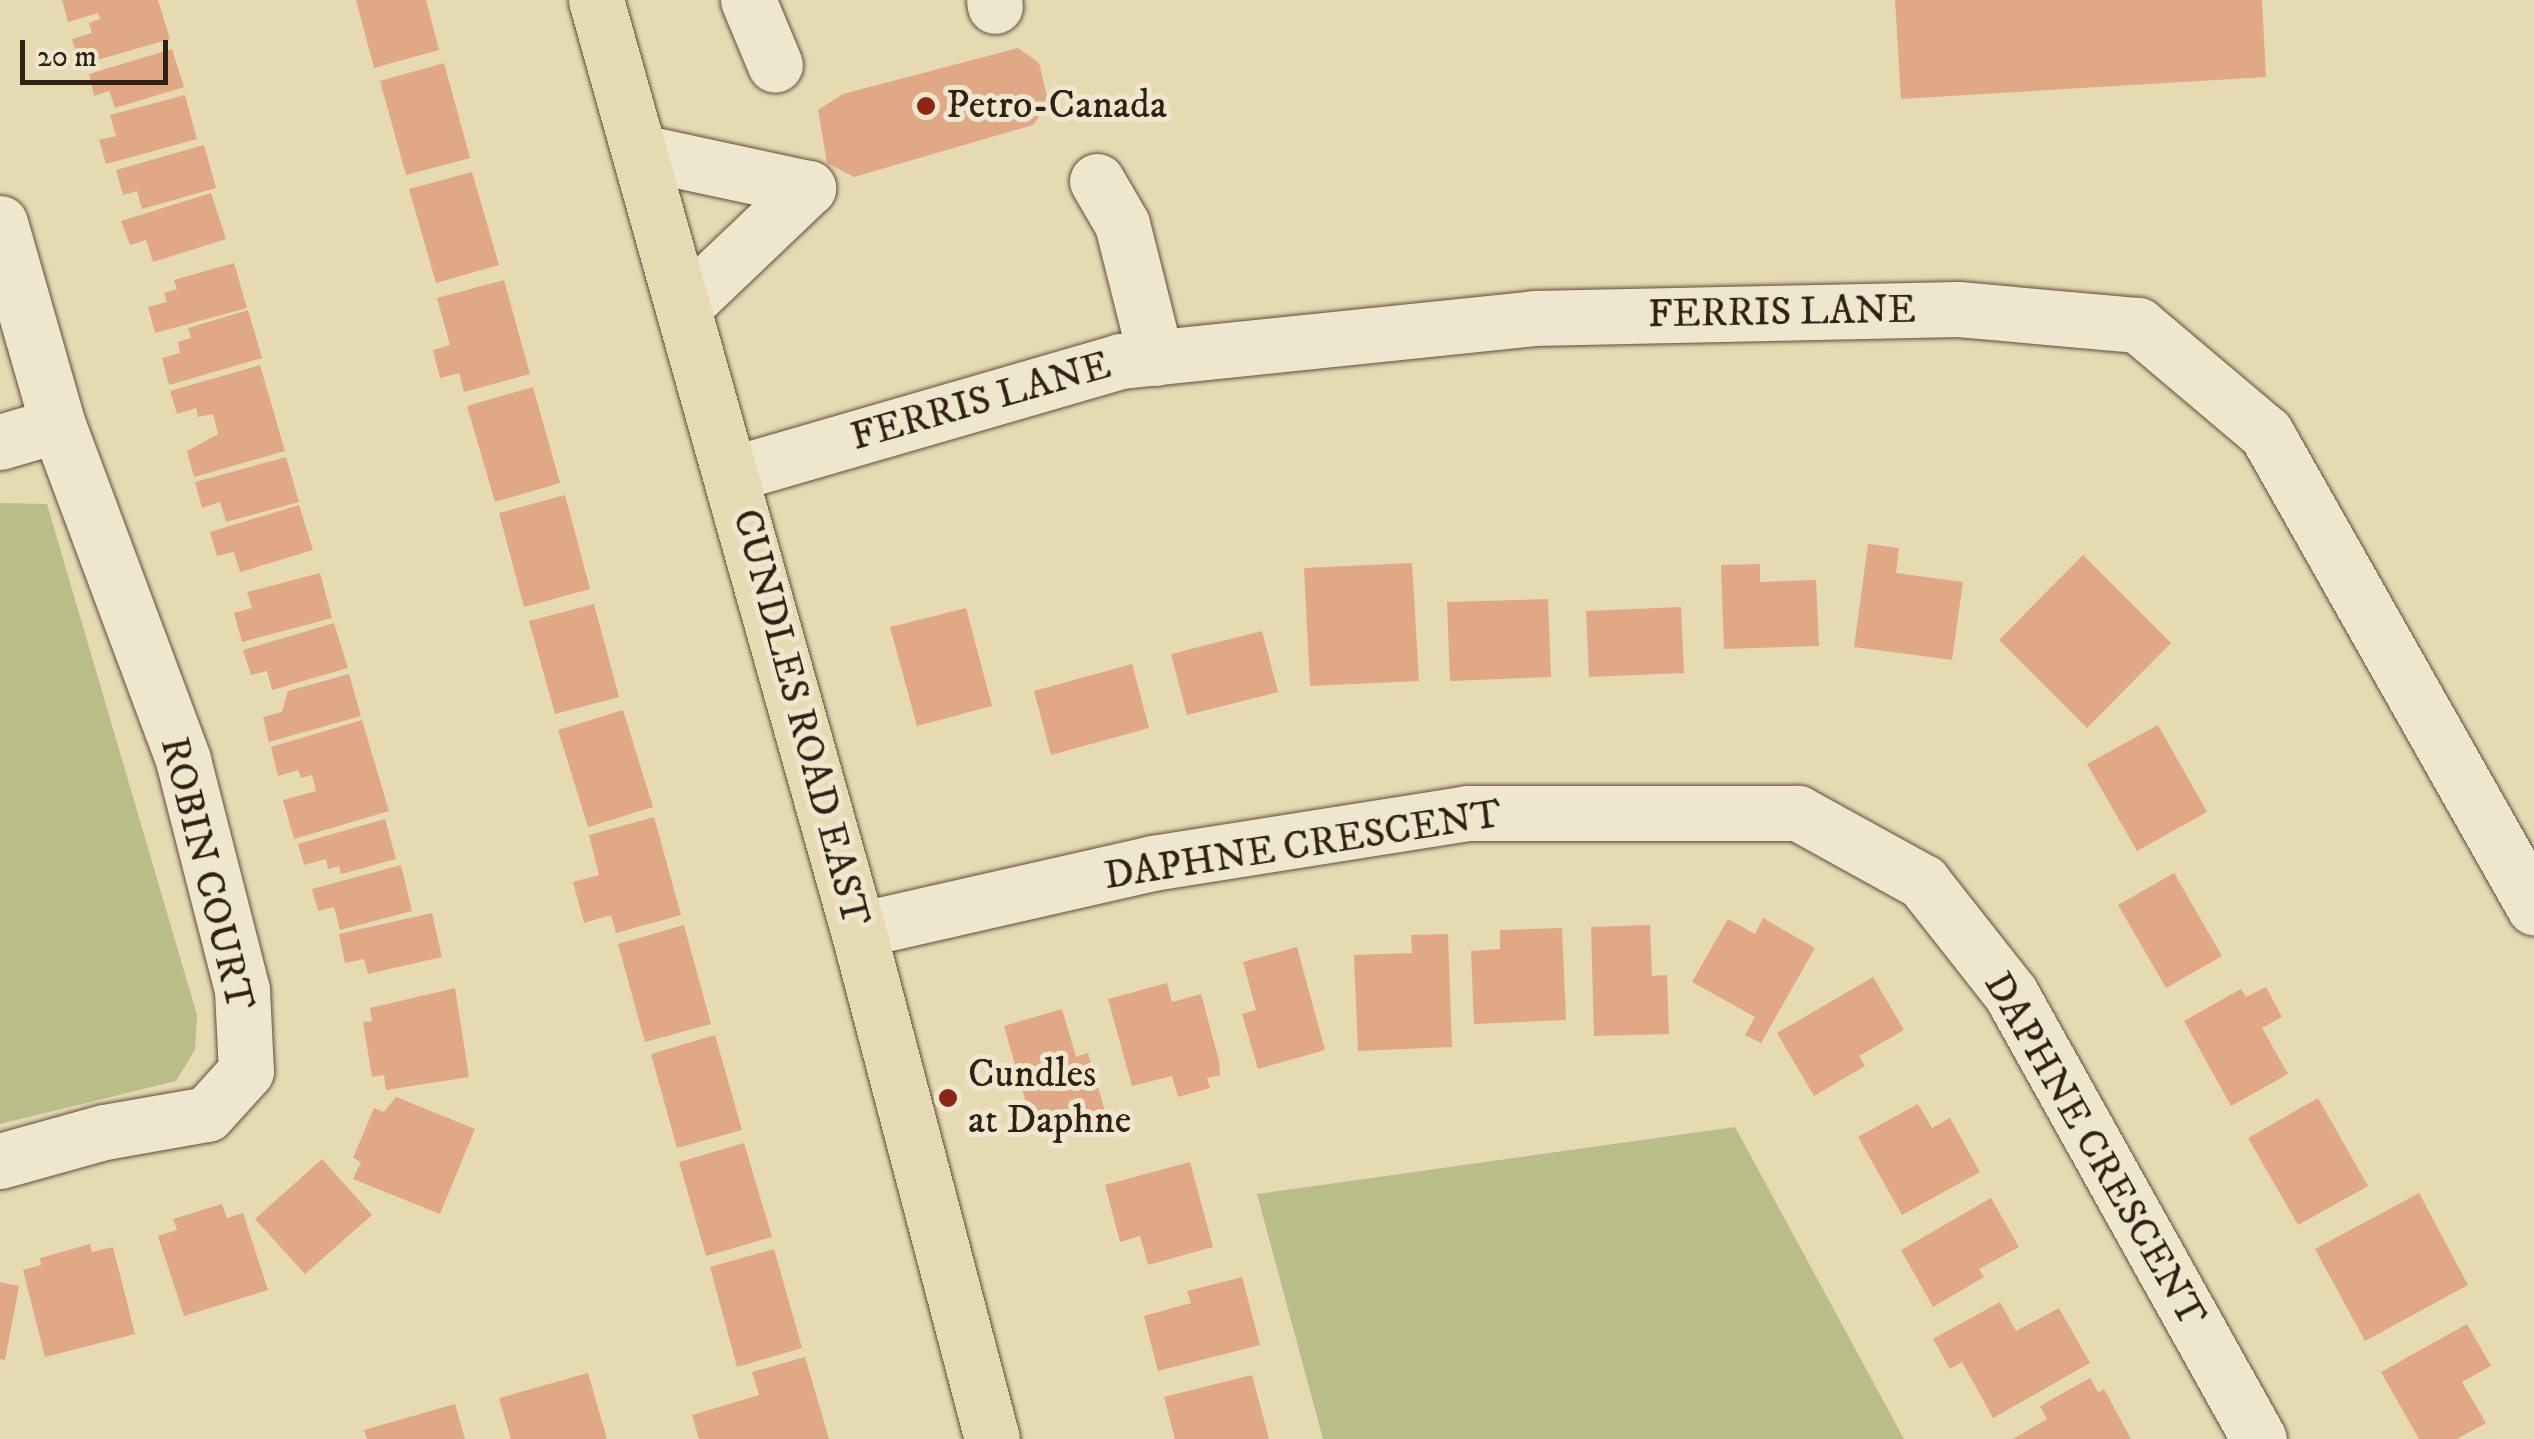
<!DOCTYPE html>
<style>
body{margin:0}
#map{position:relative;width:2534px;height:1439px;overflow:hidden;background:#e6dab2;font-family:"IM FELL DW Pica",serif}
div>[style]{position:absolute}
.green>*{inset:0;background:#b9be89}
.building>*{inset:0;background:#e1a886}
.roads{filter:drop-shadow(0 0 2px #5d4f3c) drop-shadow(0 0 2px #5d4f3c)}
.minor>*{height:55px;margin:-27.5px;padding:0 27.5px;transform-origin:27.5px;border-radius:27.5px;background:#efe7cd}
.major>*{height:55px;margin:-27.5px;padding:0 27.5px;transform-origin:27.5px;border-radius:27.5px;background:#e6dab2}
.dots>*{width:28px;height:28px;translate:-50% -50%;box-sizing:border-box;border:5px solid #efe7cd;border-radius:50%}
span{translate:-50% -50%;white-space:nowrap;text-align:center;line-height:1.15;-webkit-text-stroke:10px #efe7cd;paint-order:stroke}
.poi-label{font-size:40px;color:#2f2114}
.left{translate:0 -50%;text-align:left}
.street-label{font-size:40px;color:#2f2114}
.scale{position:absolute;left:20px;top:40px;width:148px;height:45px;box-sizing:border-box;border:5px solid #2f2114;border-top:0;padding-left:12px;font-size:30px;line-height:35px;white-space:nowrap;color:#2f2114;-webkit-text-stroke:8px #efe7cd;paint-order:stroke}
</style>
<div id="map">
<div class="green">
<div style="clip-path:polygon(0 503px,47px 504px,197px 1015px,195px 1050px,176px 1081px,0 1124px)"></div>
<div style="clip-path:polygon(1735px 1127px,1904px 1439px,1323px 1439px,1257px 1194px)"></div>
</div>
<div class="building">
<div style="clip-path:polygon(62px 0,158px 0,170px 39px,80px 65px,72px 39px,92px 33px,89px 23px,100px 19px,98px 13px,68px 22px)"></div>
<div style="clip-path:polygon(356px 0,426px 0,439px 50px,374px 68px)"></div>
<div style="clip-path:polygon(1895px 0,2262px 0,2266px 77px,1901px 99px)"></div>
<div style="clip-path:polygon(1018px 48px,1039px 63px,1049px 104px,1033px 125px,854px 177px,827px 163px,818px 110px,843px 94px)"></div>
<div style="clip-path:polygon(172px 49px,184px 87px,115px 108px,109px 91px,94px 96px,89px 74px)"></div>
<div style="clip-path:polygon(444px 63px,470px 158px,406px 175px,380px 81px)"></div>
<div style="clip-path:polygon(185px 95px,197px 139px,106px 164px,99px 140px,116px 136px,110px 115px)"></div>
<div style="clip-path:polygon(204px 145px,216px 188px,142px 209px,137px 191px,123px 195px,116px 170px)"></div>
<div style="clip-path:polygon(472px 172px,499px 265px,436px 283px,409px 189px)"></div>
<div style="clip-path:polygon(211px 193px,226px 239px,153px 262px,146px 240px,130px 245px,121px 221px)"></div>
<div style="clip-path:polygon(234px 263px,247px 308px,155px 333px,148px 307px,167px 302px,164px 293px,177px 289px,174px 280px)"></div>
<div style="clip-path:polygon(504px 280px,530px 374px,464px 392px,459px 373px,440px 378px,433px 350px,450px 345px,437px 298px)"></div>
<div style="clip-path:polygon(248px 310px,262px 358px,169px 385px,162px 358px,180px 353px,178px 342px,191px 338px,188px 328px)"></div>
<div style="clip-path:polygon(260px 365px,285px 451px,194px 477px,187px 451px,218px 434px,213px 414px,198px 417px,196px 408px,177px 414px,170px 391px)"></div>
<div style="clip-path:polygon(533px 387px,560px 483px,495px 502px,467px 406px)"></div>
<div style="clip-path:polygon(286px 457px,299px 502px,226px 522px,220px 502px,202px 508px,195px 482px)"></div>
<div style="clip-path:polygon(565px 495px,590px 589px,524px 607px,499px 513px)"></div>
<div style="clip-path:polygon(299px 505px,313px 550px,240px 572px,234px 552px,217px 556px,210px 532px)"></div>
<div style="clip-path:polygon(1868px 544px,1899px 548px,1896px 573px,1963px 582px,1952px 660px,1854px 647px)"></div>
<div style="clip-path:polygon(2083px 555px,2171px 643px,2087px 728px,1999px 640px)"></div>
<div style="clip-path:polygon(1412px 563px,1419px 681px,1310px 686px,1304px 568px)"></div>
<div style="clip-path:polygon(1760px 564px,1760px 582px,1816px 580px,1819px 646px,1724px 649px,1721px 565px)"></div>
<div style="clip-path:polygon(320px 573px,332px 618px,242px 642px,234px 613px,252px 608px,247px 592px)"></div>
<div style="clip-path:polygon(1548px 599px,1551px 677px,1450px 681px,1447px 602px)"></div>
<div style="clip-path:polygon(594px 604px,619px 697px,555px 714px,529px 621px)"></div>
<div style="clip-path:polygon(1681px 607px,1684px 673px,1589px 677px,1586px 611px)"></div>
<div style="clip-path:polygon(966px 608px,992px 706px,917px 726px,890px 627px)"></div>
<div style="clip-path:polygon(334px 623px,348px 668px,272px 690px,267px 671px,251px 675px,243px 650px)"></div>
<div style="clip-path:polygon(1262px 631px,1278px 692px,1187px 715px,1171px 654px)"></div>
<div style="clip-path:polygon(1132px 664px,1149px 728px,1051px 755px,1034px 691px)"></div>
<div style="clip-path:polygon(349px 674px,361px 716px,269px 742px,263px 717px,282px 712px,288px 691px)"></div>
<div style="clip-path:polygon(623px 710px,653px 807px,588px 827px,558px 730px)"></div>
<div style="clip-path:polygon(362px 720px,389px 811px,294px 839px,283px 800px,316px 791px,312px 775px,301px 778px,298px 770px,278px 776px,271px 747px)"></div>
<div style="clip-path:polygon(2158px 725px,2207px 812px,2137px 851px,2087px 764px)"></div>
<div style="clip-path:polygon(654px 817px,681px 915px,616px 933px,611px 915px,584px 923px,573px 882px,599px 875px,589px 835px)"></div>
<div style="clip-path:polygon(385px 819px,396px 859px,341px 874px,339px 866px,328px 869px,326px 859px,304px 865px,298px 844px)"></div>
<div style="clip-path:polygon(401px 865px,412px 911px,340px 930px,334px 907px,318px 911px,312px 889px)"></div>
<div style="clip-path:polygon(2174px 873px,2222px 956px,2166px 988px,2118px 905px)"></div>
<div style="clip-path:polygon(432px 913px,442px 957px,368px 974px,364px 959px,345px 963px,339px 934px)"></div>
<div style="clip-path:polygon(1763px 918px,1815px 948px,1761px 1043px,1745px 1035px,1755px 1017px,1692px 982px,1728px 919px,1755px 934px)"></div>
<div style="clip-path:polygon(684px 925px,711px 1024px,645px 1042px,618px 944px)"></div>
<div style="clip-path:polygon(1650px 925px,1652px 976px,1667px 975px,1669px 1034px,1594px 1036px,1591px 927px)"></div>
<div style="clip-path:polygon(1562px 928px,1566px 1020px,1474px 1024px,1471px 951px,1500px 949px,1500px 930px)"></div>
<div style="clip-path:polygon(1448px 934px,1452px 1047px,1358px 1051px,1354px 955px,1412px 953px,1411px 935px)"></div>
<div style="clip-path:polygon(1297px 947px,1325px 1050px,1258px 1069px,1242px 1014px,1256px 1010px,1243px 962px)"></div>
<div style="clip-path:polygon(1873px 977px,1904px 1030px,1859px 1056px,1865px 1066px,1814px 1096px,1777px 1033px)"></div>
<div style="clip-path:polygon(1167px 983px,1172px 1002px,1201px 994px,1219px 1061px,1220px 1075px,1207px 1078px,1210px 1088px,1178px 1097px,1172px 1076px,1132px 1086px,1108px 999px)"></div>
<div style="clip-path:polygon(2266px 987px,2282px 1017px,2262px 1028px,2288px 1074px,2231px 1106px,2184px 1021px,2241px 989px,2246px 997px)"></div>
<div style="clip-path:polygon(455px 988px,469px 1077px,386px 1090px,384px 1075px,372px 1077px,363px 1022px,372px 1021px,370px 1008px)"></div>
<div style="clip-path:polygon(1062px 1009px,1076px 1057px,1088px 1053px,1105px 1111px,1034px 1131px,1004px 1026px)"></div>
<div style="clip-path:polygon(715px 1035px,742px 1130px,677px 1148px,651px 1054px)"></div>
<div style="clip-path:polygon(396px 1097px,475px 1129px,440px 1214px,353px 1179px,361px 1162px,353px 1158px,374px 1108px,384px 1112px)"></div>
<div style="clip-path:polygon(2318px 1098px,2368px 1186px,2298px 1225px,2248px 1138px)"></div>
<div style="clip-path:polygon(1918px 1104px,1932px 1128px,1950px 1118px,1980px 1172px,1902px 1215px,1858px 1137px)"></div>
<div style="clip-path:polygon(744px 1143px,772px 1237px,706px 1256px,679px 1162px)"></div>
<div style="clip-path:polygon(322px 1159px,372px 1215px,305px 1274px,255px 1219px)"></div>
<div style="clip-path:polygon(1190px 1162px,1213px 1247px,1148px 1265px,1140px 1236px,1120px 1242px,1105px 1185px)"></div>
<div style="clip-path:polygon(2419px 1193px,2468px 1285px,2365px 1341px,2315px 1249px)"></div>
<div style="clip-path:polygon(1991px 1198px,2019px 1247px,1979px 1269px,1984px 1277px,1933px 1307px,1901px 1250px)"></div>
<div style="clip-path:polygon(222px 1204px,227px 1218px,243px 1213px,268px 1290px,184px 1316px,158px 1236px,177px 1230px,173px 1219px)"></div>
<div style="clip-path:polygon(90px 1244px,92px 1252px,113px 1247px,135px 1334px,45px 1357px,23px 1270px,41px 1265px,40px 1258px)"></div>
<div style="clip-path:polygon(774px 1249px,802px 1348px,737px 1367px,710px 1267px)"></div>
<div style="clip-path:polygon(1242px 1277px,1260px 1345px,1158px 1371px,1144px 1316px,1191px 1303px,1187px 1291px)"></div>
<div style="clip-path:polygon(0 1282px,19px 1286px,5px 1360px,0 1359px)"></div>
<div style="clip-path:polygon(2000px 1302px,2016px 1331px,2059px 1308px,2090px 1363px,1993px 1418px,1962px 1362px,1950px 1369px,1933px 1339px)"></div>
<div style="clip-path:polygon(2467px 1324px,2491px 1366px,2462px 1382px,2486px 1423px,2457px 1439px,2419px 1439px,2381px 1372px)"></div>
<div style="clip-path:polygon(805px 1357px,829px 1439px,699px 1439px,692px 1415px,759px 1395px,752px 1372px)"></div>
<div style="clip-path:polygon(588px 1373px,607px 1439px,511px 1439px,499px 1398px)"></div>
<div style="clip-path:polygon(1252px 1375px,1269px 1439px,1175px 1439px,1164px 1397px)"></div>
<div style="clip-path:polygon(2090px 1378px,2098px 1392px,2104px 1389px,2131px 1439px,2013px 1439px,2047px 1419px,2040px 1406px)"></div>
<div style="clip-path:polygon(455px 1404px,465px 1439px,367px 1439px,364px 1430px)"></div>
</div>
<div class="roads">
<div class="minor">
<div style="left:748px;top:0;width:70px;rotate:67.4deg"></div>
<div style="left:994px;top:0;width:6px;rotate:81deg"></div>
<div style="left:640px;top:152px;width:172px;rotate:12.1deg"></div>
<div style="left:1097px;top:181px;width:50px;rotate:59.8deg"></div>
<div style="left:1122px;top:224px;width:138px;rotate:75.8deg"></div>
<div style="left:0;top:223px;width:210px;rotate:74deg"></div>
<div style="left:58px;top:425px;width:358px;rotate:69.5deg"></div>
<div style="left:183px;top:760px;width:237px;rotate:75.6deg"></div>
<div style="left:242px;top:990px;width:81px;rotate:87.2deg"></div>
<div style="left:246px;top:1071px;width:58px;rotate:132.2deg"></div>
<div style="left:207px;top:1114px;width:105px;rotate:170.1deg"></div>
<div style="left:104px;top:1132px;width:108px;rotate:164.4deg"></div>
<div style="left:683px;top:307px;width:173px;rotate:-43.6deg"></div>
<div style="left:0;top:442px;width:60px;rotate:-16.3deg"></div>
<div style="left:732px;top:474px;width:404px;rotate:-16.2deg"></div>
<div style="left:1120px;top:361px;width:415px;rotate:-5.9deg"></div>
<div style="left:1533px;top:318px;width:425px;rotate:-1.2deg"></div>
<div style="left:1958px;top:309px;width:181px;rotate:5.1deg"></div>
<div style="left:2138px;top:325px;width:167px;rotate:40.2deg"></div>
<div style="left:2266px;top:433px;width:545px;rotate:60.52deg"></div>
<div style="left:858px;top:930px;width:302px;rotate:-12.8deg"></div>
<div style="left:1152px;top:863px;width:319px;rotate:-9deg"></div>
<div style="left:1467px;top:813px;width:331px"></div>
<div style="left:1798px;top:813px;width:143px;rotate:28.9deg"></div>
<div style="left:1923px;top:882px;width:142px;rotate:51.8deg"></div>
<div style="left:2011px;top:994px;width:509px;rotate:60.87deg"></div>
</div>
<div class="major">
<div style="left:596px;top:0;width:966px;rotate:74.27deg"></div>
<div style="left:858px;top:930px;width:526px;rotate:75.25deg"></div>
</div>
</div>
<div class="dots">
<div style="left:926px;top:106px;background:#8f2418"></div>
<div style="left:948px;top:1098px;background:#8f2418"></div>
</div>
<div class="poi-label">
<span class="left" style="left:946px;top:106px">Petro-Canada</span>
<span class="left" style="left:968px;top:1098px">Cundles<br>at Daphne</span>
</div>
<div class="street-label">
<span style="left:1782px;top:313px;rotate:-1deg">FERRIS LANE</span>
<span style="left:981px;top:402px;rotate:-16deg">FERRIS LANE</span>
<span style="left:800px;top:718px;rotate:75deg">CUNDLES ROAD EAST</span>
<span style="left:1303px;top:846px;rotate:-9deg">DAPHNE CRESCENT</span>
<span style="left:206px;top:874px;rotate:76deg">ROBIN COURT</span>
<span style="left:2094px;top:1150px;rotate:60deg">DAPHNE CRESCENT</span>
</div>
<div class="scale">20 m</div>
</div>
